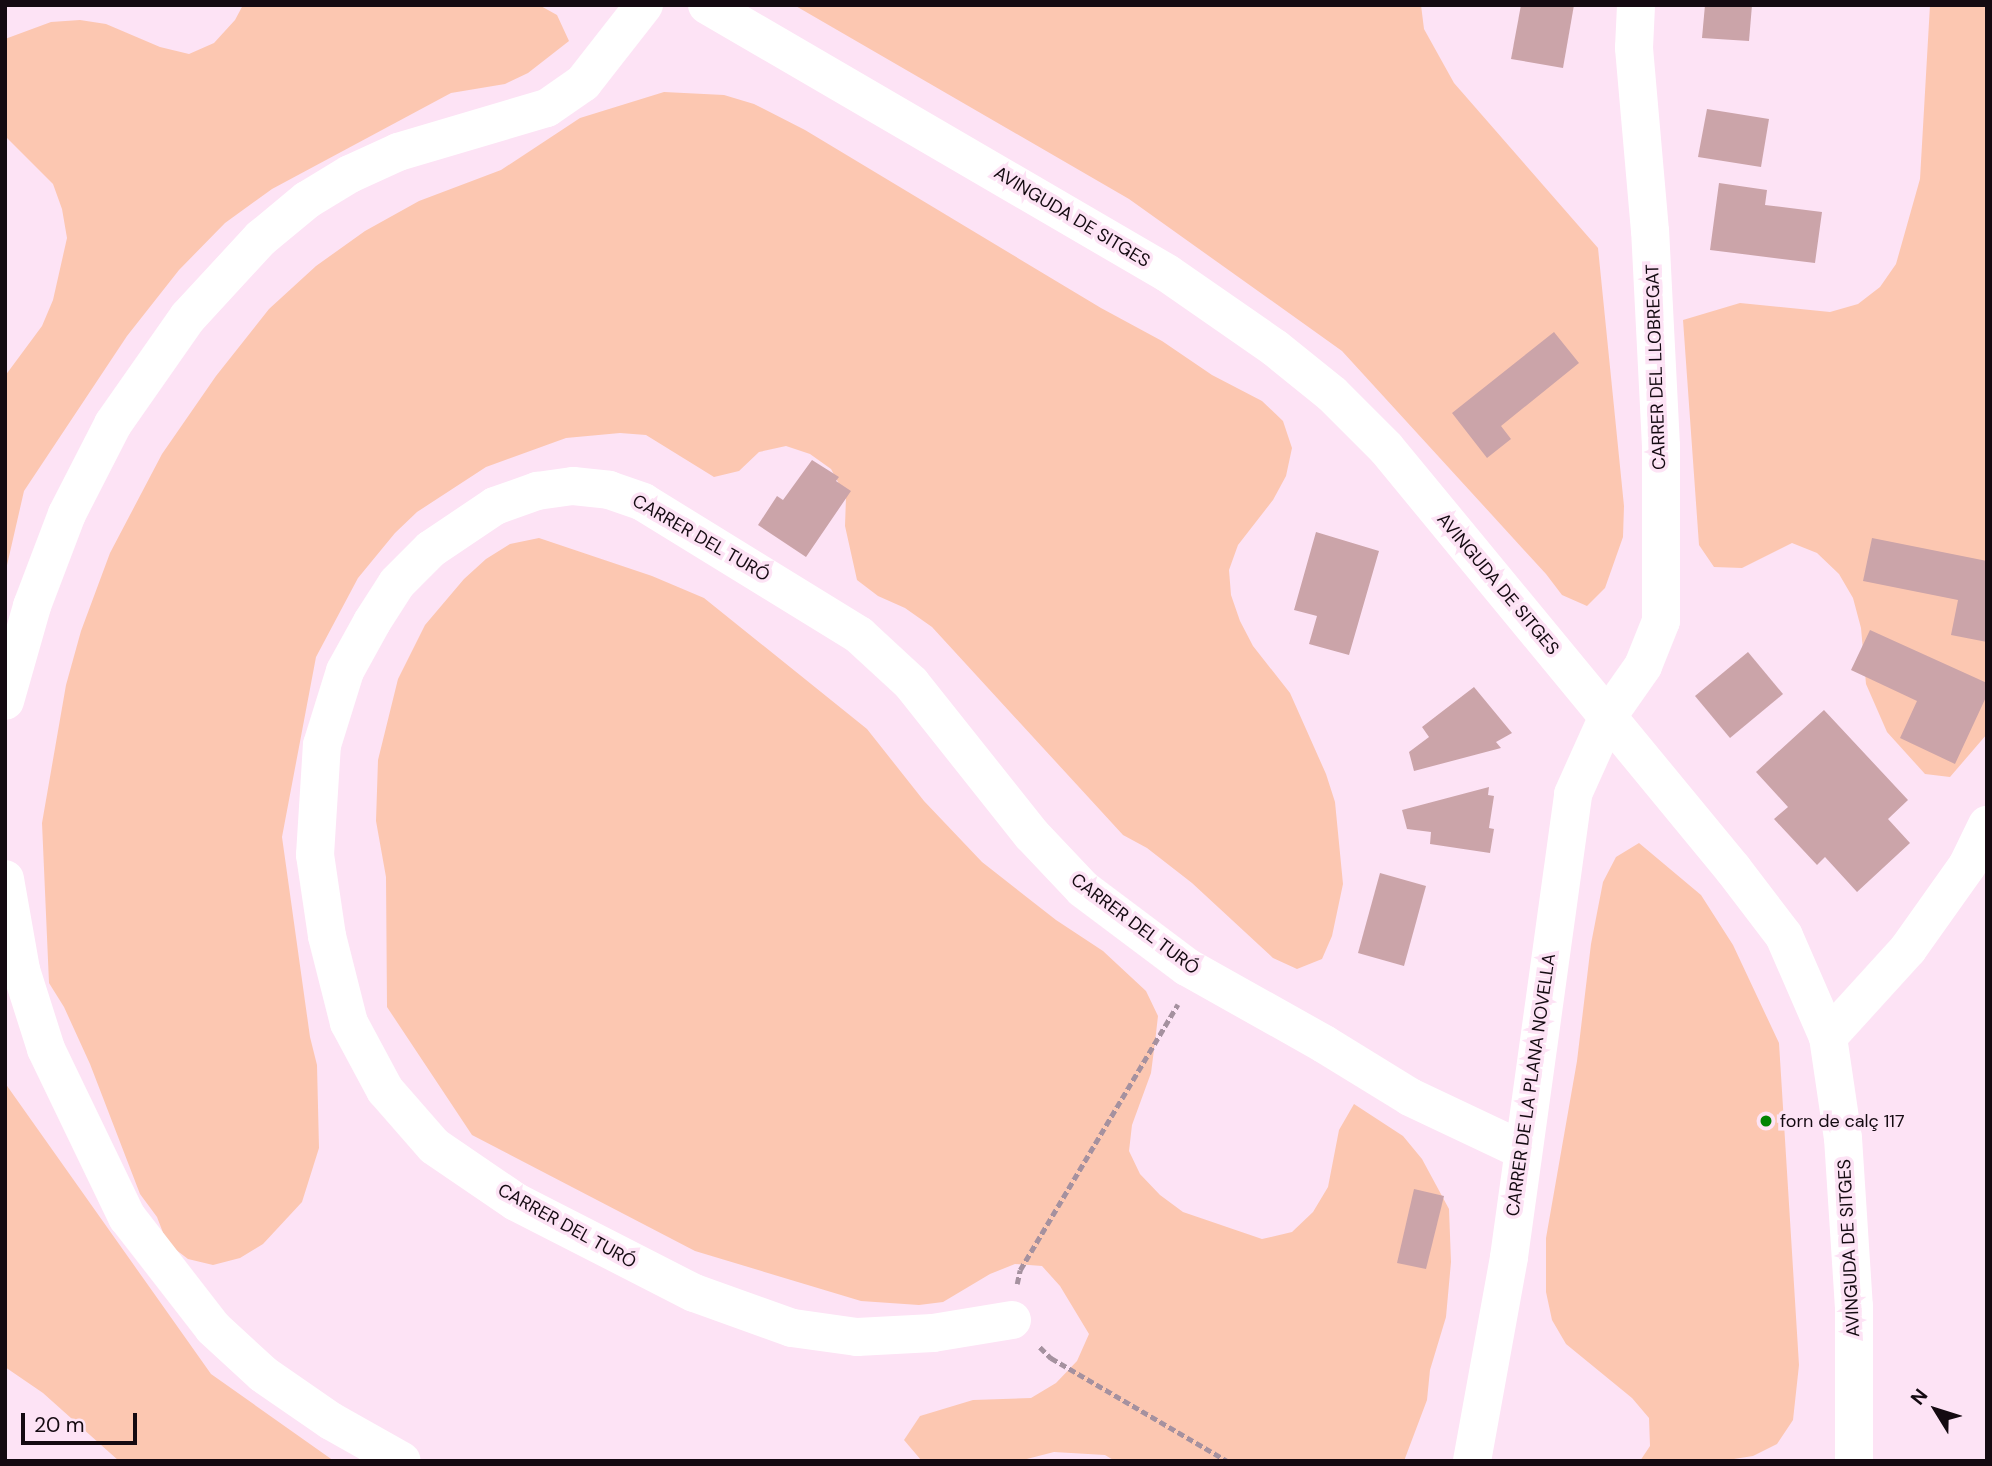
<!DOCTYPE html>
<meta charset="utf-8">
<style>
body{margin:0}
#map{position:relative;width:1992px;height:1466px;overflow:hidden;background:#fde3f5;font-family:"DM Sans",sans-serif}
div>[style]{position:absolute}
.green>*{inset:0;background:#fcc7b1}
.building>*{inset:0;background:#cba4a9}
.path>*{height:4.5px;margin-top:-2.25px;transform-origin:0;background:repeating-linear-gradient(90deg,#a5919f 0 7px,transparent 0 10.5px)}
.street>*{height:38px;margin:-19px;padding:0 19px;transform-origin:19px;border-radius:19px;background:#fff}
.secondary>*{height:38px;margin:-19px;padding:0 19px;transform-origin:19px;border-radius:19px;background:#fff}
.dots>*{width:19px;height:19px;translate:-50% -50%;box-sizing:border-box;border:4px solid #fde3f5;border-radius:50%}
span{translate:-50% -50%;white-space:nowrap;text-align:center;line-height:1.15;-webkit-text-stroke:7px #fde3f5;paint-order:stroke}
.street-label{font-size:18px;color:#140a11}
.poi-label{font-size:18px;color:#140a11}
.left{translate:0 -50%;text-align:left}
.frame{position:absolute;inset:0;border:7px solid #140a11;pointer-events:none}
.north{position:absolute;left:1901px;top:1375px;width:70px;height:70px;-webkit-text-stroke:5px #fde3f5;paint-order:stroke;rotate:308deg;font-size:19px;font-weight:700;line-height:28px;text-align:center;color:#140a11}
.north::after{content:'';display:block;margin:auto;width:24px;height:32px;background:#140a11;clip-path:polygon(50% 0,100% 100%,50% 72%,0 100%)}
.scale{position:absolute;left:21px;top:1413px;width:116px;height:32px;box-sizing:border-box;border:4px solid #140a11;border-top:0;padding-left:9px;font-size:21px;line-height:24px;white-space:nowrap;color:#140a11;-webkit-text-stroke:5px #fde3f5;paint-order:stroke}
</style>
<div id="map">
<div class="green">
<div style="clip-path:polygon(243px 5px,539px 5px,557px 15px,569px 41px,528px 73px,505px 84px,451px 93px,272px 189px,225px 223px,179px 270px,127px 336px,24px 491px,5px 574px,5px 376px,42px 326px,53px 300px,67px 238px,62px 209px,53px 184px,5px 136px,5px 39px,51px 22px,80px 20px,106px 24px,160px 47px,189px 54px,214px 43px,235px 20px)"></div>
<div style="clip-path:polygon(794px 5px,1421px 5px,1424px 29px,1454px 83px,1598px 248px,1624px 506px,1623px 537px,1605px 588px,1587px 606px,1562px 595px,1546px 574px,1342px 351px,1129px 199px)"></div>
<div style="clip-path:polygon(1930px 5px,1987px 5px,1987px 734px,1950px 777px,1925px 774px,1887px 732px,1866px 684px,1861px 628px,1853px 598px,1839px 574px,1817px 553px,1792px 543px,1742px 568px,1714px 567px,1699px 545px,1683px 320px,1740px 303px,1830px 312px,1858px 304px,1880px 287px,1896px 264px,1920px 179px)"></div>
<div style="clip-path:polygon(664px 92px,724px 95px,754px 104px,805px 130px,1101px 308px,1162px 341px,1212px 375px,1262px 401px,1283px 421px,1292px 448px,1286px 476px,1273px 500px,1238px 545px,1229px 570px,1231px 595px,1240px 621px,1253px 646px,1290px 693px,1326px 774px,1335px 802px,1343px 884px,1332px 936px,1322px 959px,1297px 969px,1273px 958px,1192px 883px,1147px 848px,1123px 835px,932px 627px,905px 608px,878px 596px,857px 580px,845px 526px,846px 497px,831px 469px,810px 454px,786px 446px,759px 452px,739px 471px,714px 477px,646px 435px,620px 433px,566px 438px,486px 467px,417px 512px,395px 533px,358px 578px,316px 657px,282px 837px,310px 1037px,317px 1065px,319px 1148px,302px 1202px,263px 1244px,240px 1258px,213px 1265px,188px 1259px,167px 1243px,157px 1217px,140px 1194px,90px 1064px,64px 1007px,49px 983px,42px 823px,66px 685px,81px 631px,110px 553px,162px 454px,216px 376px,269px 309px,316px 266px,365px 231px,419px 201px,501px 170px,580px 118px)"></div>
<div style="clip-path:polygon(539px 538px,652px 576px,704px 598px,867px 729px,924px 801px,982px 862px,1056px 920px,1103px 951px,1146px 991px,1158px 1016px,1155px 1042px,1151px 1073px,1132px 1125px,1129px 1151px,1140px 1174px,1160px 1195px,1183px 1212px,1262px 1239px,1292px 1232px,1313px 1212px,1328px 1187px,1339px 1130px,1354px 1104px,1403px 1136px,1422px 1159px,1449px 1209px,1451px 1262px,1446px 1317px,1430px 1370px,1427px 1400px,1404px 1461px,1115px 1461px,1105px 1455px,1054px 1452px,1019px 1461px,921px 1460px,904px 1440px,920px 1416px,973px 1400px,1031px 1398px,1056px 1383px,1077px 1361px,1089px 1334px,1060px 1286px,1042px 1266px,1015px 1264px,990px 1274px,943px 1302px,919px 1305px,861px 1301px,695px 1251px,472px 1135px,387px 1007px,386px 877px,376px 821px,378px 760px,398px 679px,425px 625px,464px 579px,486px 559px,510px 544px)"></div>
<div style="clip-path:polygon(1639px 843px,1701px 895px,1733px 945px,1779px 1043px,1799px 1365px,1793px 1420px,1777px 1444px,1753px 1456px,1721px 1461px,1640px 1461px,1650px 1446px,1649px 1418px,1632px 1398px,1566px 1344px,1552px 1320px,1546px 1292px,1546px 1238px,1577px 1061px,1591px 944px,1603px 882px,1616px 857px)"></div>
<div style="clip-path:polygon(5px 1083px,211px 1374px,334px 1461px,119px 1461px,43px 1393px,5px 1367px)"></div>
</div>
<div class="building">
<div style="clip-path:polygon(1521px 5px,1574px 5px,1563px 68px,1511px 59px)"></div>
<div style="clip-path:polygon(1705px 5px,1752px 5px,1749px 41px,1702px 38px)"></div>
<div style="clip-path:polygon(1707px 109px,1769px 119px,1761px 167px,1698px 157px)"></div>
<div style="clip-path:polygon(1719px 183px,1767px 190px,1765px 205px,1822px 212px,1815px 263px,1710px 250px)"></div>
<div style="clip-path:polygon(1554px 332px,1579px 363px,1501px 426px,1511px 439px,1487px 458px,1452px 413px)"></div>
<div style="clip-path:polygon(812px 460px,839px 477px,836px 481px,851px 491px,806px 557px,758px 525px,777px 496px,783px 500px)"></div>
<div style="clip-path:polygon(1316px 532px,1379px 551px,1349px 655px,1309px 644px,1317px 616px,1294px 610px)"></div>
<div style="clip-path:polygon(1872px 538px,1987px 561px,1987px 642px,1951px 635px,1958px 600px,1863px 581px)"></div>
<div style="clip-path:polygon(1870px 630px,1987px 683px,1987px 695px,1955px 764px,1900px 738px,1917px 701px,1851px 670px)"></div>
<div style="clip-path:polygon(1748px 652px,1783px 694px,1730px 738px,1695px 696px)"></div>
<div style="clip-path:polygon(1474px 687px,1512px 733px,1496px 742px,1501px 748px,1414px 771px,1409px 752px,1429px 737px,1422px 727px)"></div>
<div style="clip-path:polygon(1824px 710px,1908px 800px,1888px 819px,1910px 843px,1857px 892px,1825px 857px,1817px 865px,1774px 819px,1788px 807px,1756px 772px)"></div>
<div style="clip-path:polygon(1489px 787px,1488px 795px,1494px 796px,1489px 828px,1494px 829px,1490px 853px,1430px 844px,1431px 832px,1407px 829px,1402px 810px)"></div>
<div style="clip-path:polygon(1380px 873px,1426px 886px,1404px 966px,1358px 953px)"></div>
<div style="clip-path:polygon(1414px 1189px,1444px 1196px,1426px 1269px,1397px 1263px)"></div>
</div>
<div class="path">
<div style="left:1017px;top:1284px;width:14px;rotate:-78deg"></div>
<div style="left:1020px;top:1270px;width:309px;rotate:-59.3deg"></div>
<div style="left:1040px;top:1347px;width:16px;rotate:45deg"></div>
<div style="left:1051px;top:1358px;width:204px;rotate:30.3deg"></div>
</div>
<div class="street">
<div style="left:5px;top:701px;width:99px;rotate:-74.1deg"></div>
<div style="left:32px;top:606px;width:98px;rotate:-69.2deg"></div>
<div style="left:67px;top:514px;width:101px;rotate:-62.9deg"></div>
<div style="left:113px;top:424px;width:131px;rotate:-55deg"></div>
<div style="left:188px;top:317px;width:108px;rotate:-47.3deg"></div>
<div style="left:261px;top:238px;width:60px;rotate:-39.6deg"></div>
<div style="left:307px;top:200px;width:50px;rotate:-31.2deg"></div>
<div style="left:350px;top:174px;width:53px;rotate:-24.6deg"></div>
<div style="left:398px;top:152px;width:155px;rotate:-16.5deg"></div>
<div style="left:547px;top:108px;width:44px;rotate:-34.8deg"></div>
<div style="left:583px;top:83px;width:99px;rotate:-52deg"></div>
<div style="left:5px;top:879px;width:92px;rotate:80deg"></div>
<div style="left:21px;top:970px;width:83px;rotate:72.4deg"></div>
<div style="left:46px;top:1049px;width:187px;rotate:64.3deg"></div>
<div style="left:127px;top:1217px;width:140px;rotate:52.2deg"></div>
<div style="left:213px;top:1328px;width:68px;rotate:42.6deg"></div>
<div style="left:263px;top:1374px;width:83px;rotate:34.7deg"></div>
<div style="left:331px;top:1421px;width:81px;rotate:29.4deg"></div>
<div style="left:1828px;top:1037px;width:119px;rotate:-47.7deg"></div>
<div style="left:1908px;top:949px;width:102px;rotate:-54.6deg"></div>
<div style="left:1967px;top:866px;width:46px;rotate:-64deg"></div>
<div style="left:1012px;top:1320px;width:80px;rotate:170.7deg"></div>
<div style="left:933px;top:1333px;width:76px;rotate:177deg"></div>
<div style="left:857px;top:1337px;width:66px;rotate:-172.1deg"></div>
<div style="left:792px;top:1328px;width:104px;rotate:-160.3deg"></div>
<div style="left:694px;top:1293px;width:200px;rotate:-152.9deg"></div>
<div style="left:516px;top:1202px;width:99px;rotate:-145.7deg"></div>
<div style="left:434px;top:1146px;width:74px;rotate:-131.2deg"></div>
<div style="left:385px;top:1090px;width:76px;rotate:-118.2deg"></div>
<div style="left:349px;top:1023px;width:90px;rotate:-104.2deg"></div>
<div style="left:327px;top:936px;width:82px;rotate:-98.4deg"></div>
<div style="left:315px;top:855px;width:110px;rotate:-86.4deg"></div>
<div style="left:322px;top:745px;width:77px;rotate:-72.7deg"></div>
<div style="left:345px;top:671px;width:56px;rotate:-61.1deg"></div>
<div style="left:372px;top:622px;width:46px;rotate:-57.3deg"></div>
<div style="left:397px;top:583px;width:48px;rotate:-45deg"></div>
<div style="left:431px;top:549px;width:77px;rotate:-33.9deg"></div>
<div style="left:495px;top:506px;width:45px;rotate:-19.7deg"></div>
<div style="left:537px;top:491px;width:36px;rotate:-8deg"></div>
<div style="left:573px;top:486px;width:36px;rotate:6deg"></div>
<div style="left:609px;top:490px;width:36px;rotate:19deg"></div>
<div style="left:643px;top:502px;width:254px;rotate:31.6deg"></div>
<div style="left:859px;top:635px;width:71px;rotate:42.7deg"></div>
<div style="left:911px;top:683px;width:194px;rotate:51.5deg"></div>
<div style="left:1032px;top:835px;width:74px;rotate:46.6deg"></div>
<div style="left:1083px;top:889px;width:130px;rotate:36.9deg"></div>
<div style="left:1187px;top:967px;width:157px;rotate:29.3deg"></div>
<div style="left:1324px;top:1044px;width:101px;rotate:31.6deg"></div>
<div style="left:1410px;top:1097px;width:124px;rotate:25.3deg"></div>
<div style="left:1472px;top:1461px;width:207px;rotate:-79.7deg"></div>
<div style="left:1509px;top:1257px;width:467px;rotate:-82.1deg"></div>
<div style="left:1573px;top:794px;width:85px;rotate:-65.8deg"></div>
<div style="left:1608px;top:716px;width:61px;rotate:-55deg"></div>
<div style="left:1643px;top:666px;width:48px;rotate:-68.2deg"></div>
<div style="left:1661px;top:621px;width:175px;rotate:-90deg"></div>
<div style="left:1661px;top:446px;width:215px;rotate:-92.9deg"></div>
<div style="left:1650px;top:231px;width:184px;rotate:-95deg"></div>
<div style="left:1634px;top:48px;width:43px;rotate:-87.3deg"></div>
</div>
<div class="secondary">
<div style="left:707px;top:5px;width:532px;rotate:30.23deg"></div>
<div style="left:1167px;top:273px;width:131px;rotate:34.8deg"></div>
<div style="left:1275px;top:348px;width:73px;rotate:38.9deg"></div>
<div style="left:1332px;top:394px;width:76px;rotate:45deg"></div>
<div style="left:1386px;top:448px;width:546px;rotate:50.5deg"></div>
<div style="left:1733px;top:869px;width:84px;rotate:52.7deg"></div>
<div style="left:1784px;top:936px;width:110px;rotate:66.5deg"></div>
<div style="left:1828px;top:1037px;width:102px;rotate:81.6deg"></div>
<div style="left:1843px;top:1138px;width:168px;rotate:86.3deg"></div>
<div style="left:1854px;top:1306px;width:155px;rotate:90deg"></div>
</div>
<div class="dots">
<div style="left:1766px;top:1121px;background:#018404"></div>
</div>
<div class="street-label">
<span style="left:1072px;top:217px;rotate:31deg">AVINGUDA DE SITGES</span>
<span style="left:1656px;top:367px;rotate:-92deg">CARRER DEL LLOBREGAT</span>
<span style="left:701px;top:538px;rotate:30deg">CARRER DEL TURÓ</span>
<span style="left:1498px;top:584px;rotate:50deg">AVINGUDA DE SITGES</span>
<span style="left:1135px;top:924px;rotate:37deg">CARRER DEL TURÓ</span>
<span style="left:1531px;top:1085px;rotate:-82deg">CARRER DE LA PLANA NOVELLA</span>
<span style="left:567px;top:1226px;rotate:29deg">CARRER DEL TURÓ</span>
<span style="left:1849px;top:1248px;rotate:-93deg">AVINGUDA DE SITGES</span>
</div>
<div class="poi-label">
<span class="left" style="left:1780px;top:1121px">forn de calç 117</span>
</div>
<div class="frame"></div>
<div class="north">N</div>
<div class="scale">20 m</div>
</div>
